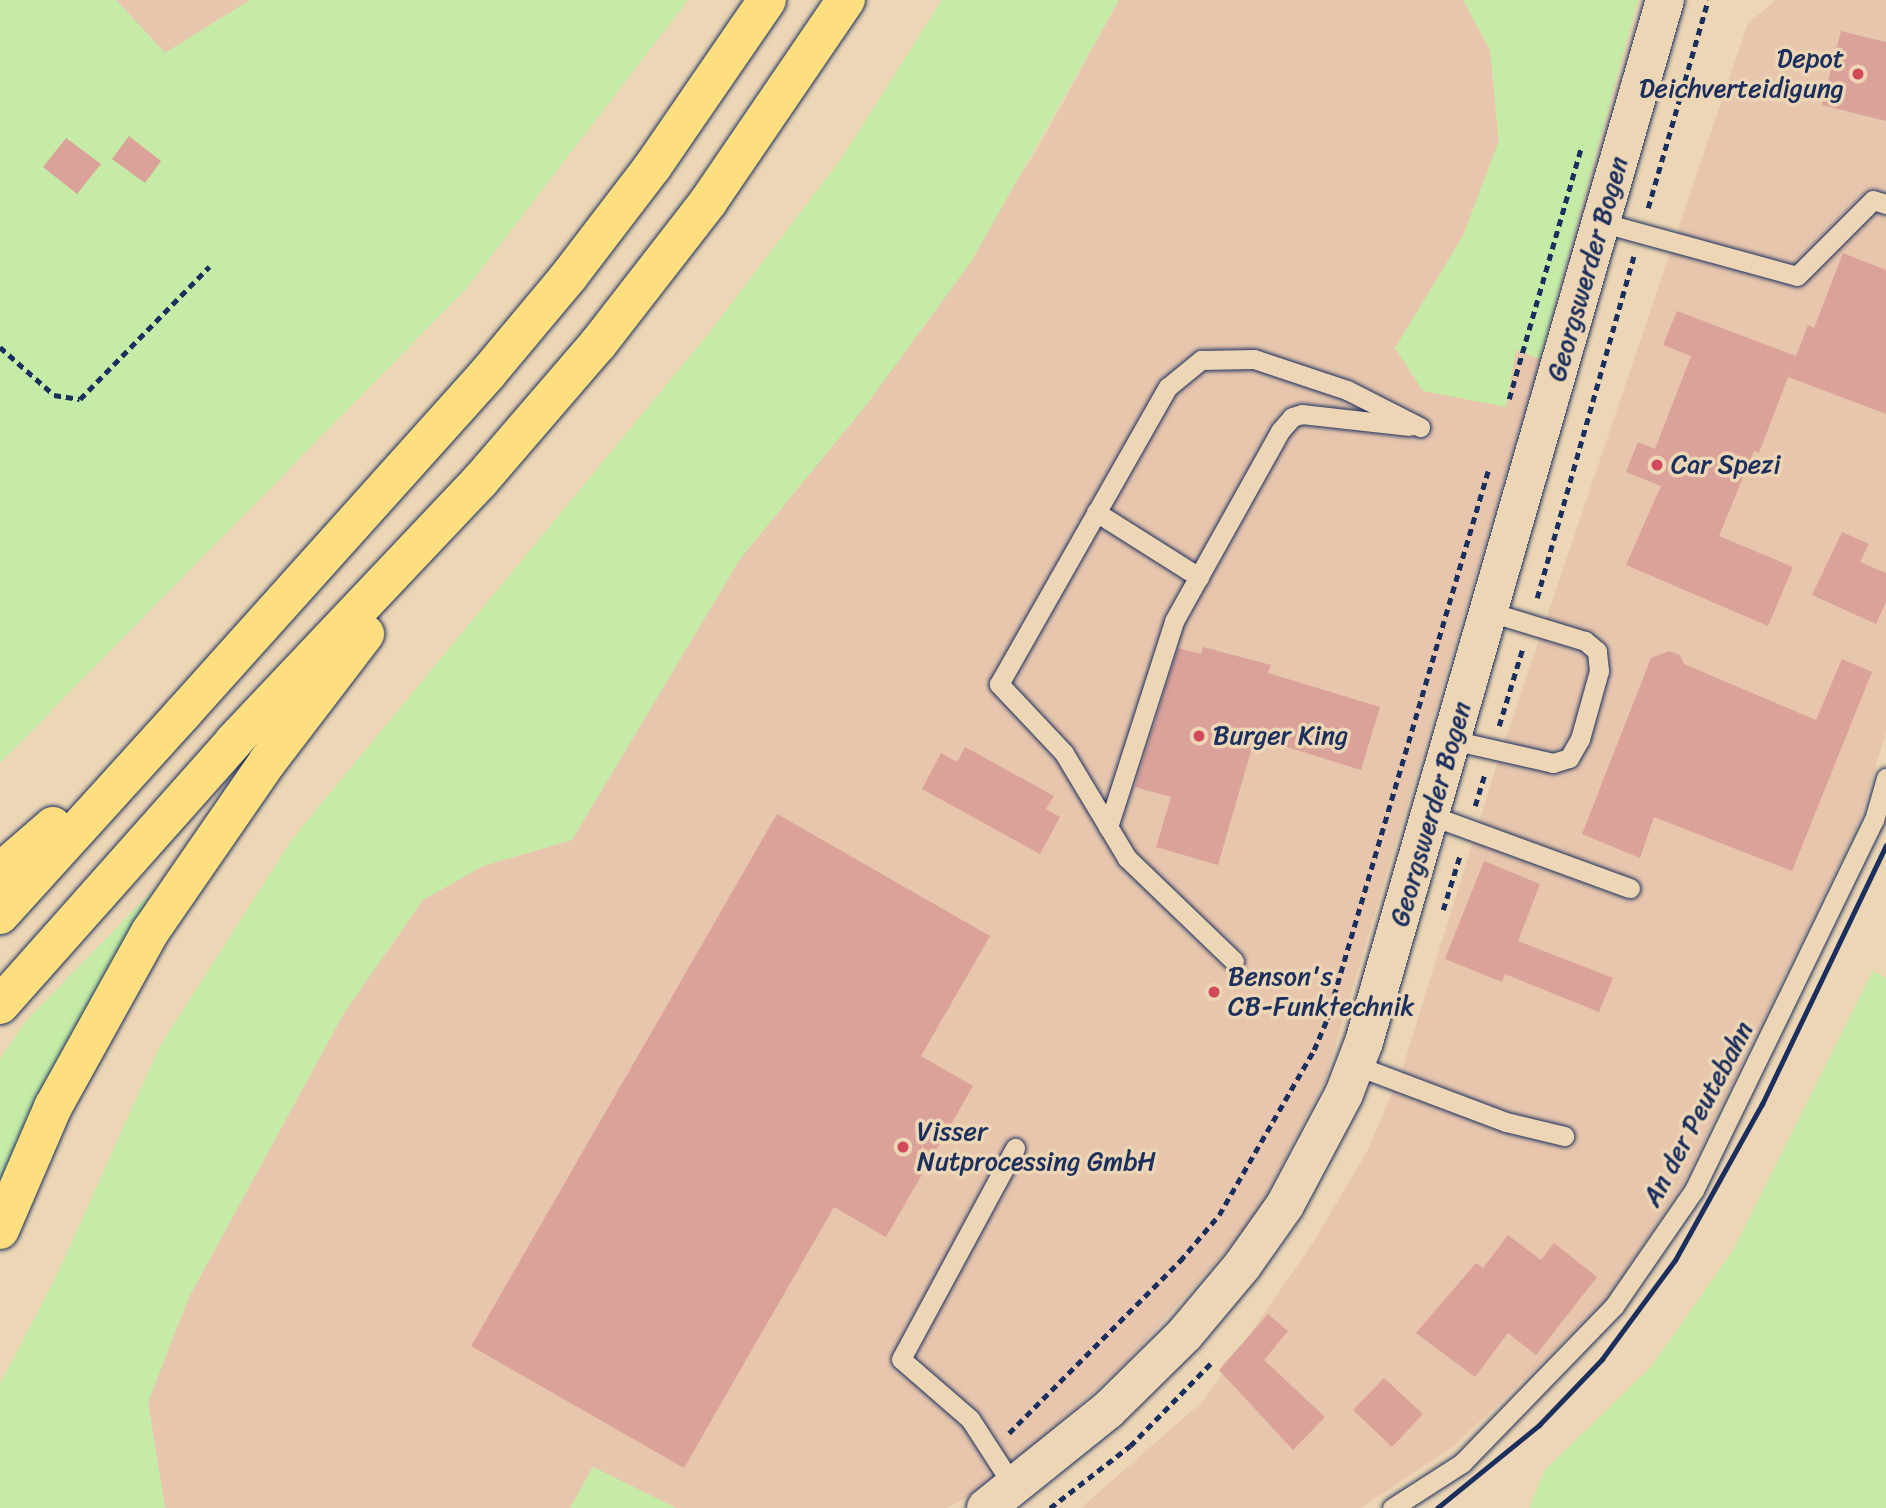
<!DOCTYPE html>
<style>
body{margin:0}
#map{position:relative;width:1886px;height:1508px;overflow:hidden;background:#ecd6b5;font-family:Sriracha,sans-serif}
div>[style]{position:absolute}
.built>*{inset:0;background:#e7c6ad}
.green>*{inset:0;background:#c5eba6}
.building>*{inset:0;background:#dba29a}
.path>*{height:4.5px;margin-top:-2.25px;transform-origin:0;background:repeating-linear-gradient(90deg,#1b2f5e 0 7px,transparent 0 12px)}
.roads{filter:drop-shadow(0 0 2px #1b2f5e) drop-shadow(0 0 2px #1b2f5e)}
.service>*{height:19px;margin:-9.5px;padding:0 9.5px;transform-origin:9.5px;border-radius:9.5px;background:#ecd6b5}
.tertiary>*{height:38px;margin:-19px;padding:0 19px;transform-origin:19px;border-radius:19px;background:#ecd6b5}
.trunk>*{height:38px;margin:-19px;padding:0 19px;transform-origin:19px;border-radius:19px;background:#fedf80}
.motorway>*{height:38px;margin:-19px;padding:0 19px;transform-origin:19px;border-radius:19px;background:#fedf80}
.rail>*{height:5px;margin:-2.5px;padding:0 2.5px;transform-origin:2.5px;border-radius:2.5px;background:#1b2f5e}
.dots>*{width:19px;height:19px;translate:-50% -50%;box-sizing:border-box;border:4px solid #ecd6b5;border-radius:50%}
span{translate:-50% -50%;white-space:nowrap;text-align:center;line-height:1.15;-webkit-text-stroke:7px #ecd6b5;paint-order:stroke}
.poi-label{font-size:26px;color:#1b2f5e}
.right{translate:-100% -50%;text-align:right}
.left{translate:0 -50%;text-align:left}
.street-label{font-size:26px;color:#1b2f5e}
</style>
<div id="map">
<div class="built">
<div style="clip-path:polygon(116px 0,250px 0,165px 53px)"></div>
<div style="clip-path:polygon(1119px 0,1463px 0,1490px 50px,1499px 141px,1463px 236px,1395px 348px,1505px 407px,1516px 350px,1540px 359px,1325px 1080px,1254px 1220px,1125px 1363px,998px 1480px,947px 1508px,676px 1508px,593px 1467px,570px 1508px,165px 1508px,148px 1402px,189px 1297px,344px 1013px,423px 900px,483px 866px,572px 840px,740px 559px,867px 404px,1037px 150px)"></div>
<div style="clip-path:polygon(1776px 0,1886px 0,1886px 732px,1858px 825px,1685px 1181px,1606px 1301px,1455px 1445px,1361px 1508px,1081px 1508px,1204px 1400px,1311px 1246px,1367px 1152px,1402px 1070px,1497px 764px,1748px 23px)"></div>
</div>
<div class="green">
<div style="clip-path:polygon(0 0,116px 0,165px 53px,250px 0,688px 0,466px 289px,0 763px)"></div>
<div style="clip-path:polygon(942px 0,1119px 0,971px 262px,867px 404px,740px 559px,572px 840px,483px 866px,423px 900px,344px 1013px,189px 1297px,148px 1402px,165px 1508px,0 1508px,0 1384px,56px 1277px,160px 1046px,293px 838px,709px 333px,841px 159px)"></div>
<div style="clip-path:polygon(1463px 0,1638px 0,1540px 359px,1516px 350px,1506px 407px,1423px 391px,1395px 348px,1463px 236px,1499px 141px,1490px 50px)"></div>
<div style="clip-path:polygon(152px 891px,53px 1068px,0 1196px,0 1059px,25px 1022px)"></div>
<div style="clip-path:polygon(1873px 971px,1886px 978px,1886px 1508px,1529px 1508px,1545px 1470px,1651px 1367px,1734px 1249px)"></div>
<div style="clip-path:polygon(593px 1467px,676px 1508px,570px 1508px)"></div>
</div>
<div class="building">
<div style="clip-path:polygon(1841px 31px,1886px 42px,1886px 121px,1822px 105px)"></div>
<div style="clip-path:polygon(129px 136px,161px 161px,145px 183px,112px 159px)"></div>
<div style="clip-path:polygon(66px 138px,101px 164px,77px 194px,43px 167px)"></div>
<div style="clip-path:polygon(1843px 253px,1886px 270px,1886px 414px,1788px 377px,1808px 325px,1814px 328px)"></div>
<div style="clip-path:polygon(1677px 311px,1796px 356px,1759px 453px,1754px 451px,1719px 536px,1793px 567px,1768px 626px,1626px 565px,1661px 486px,1626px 472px,1638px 442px,1655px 449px,1691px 356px,1663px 345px)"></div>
<div style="clip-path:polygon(1842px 532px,1869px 544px,1860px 562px,1886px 573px,1886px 602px,1876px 624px,1812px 595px)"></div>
<div style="clip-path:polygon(1203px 647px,1271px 665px,1268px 673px,1380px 707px,1361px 770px,1255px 737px,1218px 865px,1156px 847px,1171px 797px,1135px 787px,1178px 648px,1201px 654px)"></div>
<div style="clip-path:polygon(1669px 651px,1680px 655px,1684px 664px,1816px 720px,1842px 659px,1872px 672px,1792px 871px,1654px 817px,1640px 858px,1582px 834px,1651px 658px)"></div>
<div style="clip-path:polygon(965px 747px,1054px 796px,1046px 809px,1060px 817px,1040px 854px,922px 789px,941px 753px,957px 762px)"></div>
<div style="clip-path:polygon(777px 814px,990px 936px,921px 1056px,973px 1086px,886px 1237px,834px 1207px,684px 1468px,471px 1346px)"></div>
<div style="clip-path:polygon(1484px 861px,1540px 884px,1518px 941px,1613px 978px,1599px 1012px,1505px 974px,1502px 982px,1445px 959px)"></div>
<div style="clip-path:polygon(1508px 1235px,1541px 1260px,1554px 1243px,1597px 1277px,1536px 1355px,1508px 1333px,1475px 1377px,1416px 1333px,1476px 1263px,1483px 1268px)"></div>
<div style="clip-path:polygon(1268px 1314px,1288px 1331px,1264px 1360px,1325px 1417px,1293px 1450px,1219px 1370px)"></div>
<div style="clip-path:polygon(1384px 1378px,1423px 1414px,1392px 1447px,1353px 1410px)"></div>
</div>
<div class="path">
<div style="left:1648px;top:208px;width:216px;rotate:-73.9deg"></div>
<div style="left:0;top:347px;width:72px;rotate:41.6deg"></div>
<div style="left:54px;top:395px;width:26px;rotate:9deg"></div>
<div style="left:80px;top:399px;width:185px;rotate:-45.7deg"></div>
<div style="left:1509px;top:399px;width:264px;rotate:-74deg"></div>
<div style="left:1537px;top:598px;width:355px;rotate:-74.2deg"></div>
<div style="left:1499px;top:726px;width:83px;rotate:-73.1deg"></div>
<div style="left:1475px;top:806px;width:34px;rotate:-73deg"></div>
<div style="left:1443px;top:910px;width:58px;rotate:-72.8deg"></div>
<div style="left:1009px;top:1433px;width:243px;rotate:-45.2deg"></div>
<div style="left:1180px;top:1261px;width:60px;rotate:-49.7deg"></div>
<div style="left:1219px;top:1215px;width:190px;rotate:-60.1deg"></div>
<div style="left:1314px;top:1050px;width:34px;rotate:-67deg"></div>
<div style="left:1327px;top:1019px;width:571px;rotate:-73.63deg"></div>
<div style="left:1050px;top:1508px;width:101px;rotate:-37.8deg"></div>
<div style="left:1130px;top:1446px;width:117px;rotate:-45.7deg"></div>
</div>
<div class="roads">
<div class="service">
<div style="left:1600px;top:222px;width:204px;rotate:15.3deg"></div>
<div style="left:1797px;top:276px;width:107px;rotate:-45deg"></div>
<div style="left:1873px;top:200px;width:14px;rotate:17deg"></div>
<div style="left:1096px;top:512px;width:122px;rotate:32.3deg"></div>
<div style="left:1452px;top:740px;width:104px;rotate:12.8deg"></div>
<div style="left:1553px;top:763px;width:17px;rotate:-17deg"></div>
<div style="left:1569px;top:758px;width:22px;rotate:-60deg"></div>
<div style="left:1580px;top:739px;width:71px;rotate:-74.4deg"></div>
<div style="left:1599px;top:671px;width:20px;rotate:-96deg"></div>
<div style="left:1597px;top:651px;width:16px;rotate:-140deg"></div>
<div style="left:1585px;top:641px;width:99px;rotate:-163deg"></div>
<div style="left:1430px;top:815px;width:213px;rotate:20.1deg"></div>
<div style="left:1108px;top:827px;width:216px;rotate:-72.2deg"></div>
<div style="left:1174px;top:621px;width:218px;rotate:-60.8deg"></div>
<div style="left:1280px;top:431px;width:18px;rotate:-49deg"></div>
<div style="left:1292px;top:417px;width:10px;rotate:-17deg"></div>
<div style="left:1302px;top:414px;width:108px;rotate:6.4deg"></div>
<div style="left:1234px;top:961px;width:149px;rotate:-136.1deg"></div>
<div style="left:1127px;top:858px;width:122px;rotate:-121deg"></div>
<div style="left:1064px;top:753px;width:95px;rotate:-133.3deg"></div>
<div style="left:999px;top:684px;width:342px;rotate:-60.4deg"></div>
<div style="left:1168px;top:387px;width:43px;rotate:-39.3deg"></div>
<div style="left:1201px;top:360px;width:53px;rotate:-1.1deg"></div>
<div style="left:1254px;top:359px;width:98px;rotate:18.4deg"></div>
<div style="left:1347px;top:390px;width:82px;rotate:26.9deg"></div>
<div style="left:1355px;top:1065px;width:161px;rotate:20.7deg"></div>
<div style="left:1506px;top:1122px;width:60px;rotate:13.6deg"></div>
<div style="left:1014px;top:1487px;width:81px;rotate:-122.9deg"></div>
<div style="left:970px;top:1419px;width:91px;rotate:-139deg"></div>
<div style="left:901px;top:1359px;width:240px;rotate:-61.6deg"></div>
<div style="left:1392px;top:1508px;width:83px;rotate:-32.7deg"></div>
<div style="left:1462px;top:1463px;width:219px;rotate:-45.9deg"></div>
<div style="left:1614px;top:1306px;width:141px;rotate:-55.4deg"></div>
<div style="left:1694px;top:1190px;width:411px;rotate:-64.1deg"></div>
<div style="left:1874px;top:820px;width:44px;rotate:-74.1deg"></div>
</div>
<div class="tertiary">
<div style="left:986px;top:1508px;width:156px;rotate:-38.8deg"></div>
<div style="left:1108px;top:1410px;width:108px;rotate:-44.6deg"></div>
<div style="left:1185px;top:1334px;width:89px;rotate:-50deg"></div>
<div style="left:1242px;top:1266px;width:75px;rotate:-54.8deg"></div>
<div style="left:1285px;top:1205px;width:126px;rotate:-62deg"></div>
<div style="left:1344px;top:1094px;width:56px;rotate:-69deg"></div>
<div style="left:1364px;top:1042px;width:1085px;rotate:-73.89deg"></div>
</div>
<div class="trunk">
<div style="left:184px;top:712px;width:455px;rotate:-48.1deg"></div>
<div style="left:488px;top:373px;width:126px;rotate:-50.1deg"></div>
<div style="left:569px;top:276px;width:138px;rotate:-52.6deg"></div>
<div style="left:653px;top:166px;width:201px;rotate:-55.5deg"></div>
<div style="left:0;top:1005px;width:353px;rotate:-48.4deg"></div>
<div style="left:234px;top:741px;width:358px;rotate:-46.6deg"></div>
<div style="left:480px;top:481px;width:181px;rotate:-49.3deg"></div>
<div style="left:598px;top:344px;width:180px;rotate:-52.2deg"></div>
<div style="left:708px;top:202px;width:245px;rotate:-55.7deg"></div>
<div style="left:53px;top:1107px;width:200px;rotate:-61deg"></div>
<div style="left:150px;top:932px;width:208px;rotate:-55.4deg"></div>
<div style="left:268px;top:761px;width:160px;rotate:-52.6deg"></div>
</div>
<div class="motorway">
<div style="left:0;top:872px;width:70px;rotate:-41deg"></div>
<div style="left:0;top:915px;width:274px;rotate:-47.8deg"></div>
<div style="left:0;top:1230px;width:134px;rotate:-66.7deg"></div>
</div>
</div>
<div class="rail">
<div style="left:1437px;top:1508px;width:132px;rotate:-39.1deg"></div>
<div style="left:1539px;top:1425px;width:91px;rotate:-46.3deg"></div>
<div style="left:1602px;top:1359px;width:123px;rotate:-53.6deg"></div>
<div style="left:1675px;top:1260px;width:179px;rotate:-60.9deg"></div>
<div style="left:1762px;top:1104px;width:287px;rotate:-64.4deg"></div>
</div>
<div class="dots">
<div style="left:1858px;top:74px;background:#d1495b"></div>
<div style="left:1657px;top:465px;background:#d1495b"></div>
<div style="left:1199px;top:736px;background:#d1495b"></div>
<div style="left:1214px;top:992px;background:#d1495b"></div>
<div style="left:903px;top:1147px;background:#d1495b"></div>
</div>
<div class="poi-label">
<span class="right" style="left:1844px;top:74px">Depot<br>Deichverteidigung</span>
<span class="left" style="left:1671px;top:465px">Car Spezi</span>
<span class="left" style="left:1213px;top:736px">Burger King</span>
<span class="left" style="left:1228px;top:992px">Benson's<br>CB-Funktechnik</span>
<span class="left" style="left:917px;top:1147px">Visser<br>Nutprocessing GmbH</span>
</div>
<div class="street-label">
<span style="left:1588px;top:269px;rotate:-74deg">Georgswerder Bogen</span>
<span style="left:1431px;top:814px;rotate:-74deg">Georgswerder Bogen</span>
<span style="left:1698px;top:1114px;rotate:-62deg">An der Peutebahn</span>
</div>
</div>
